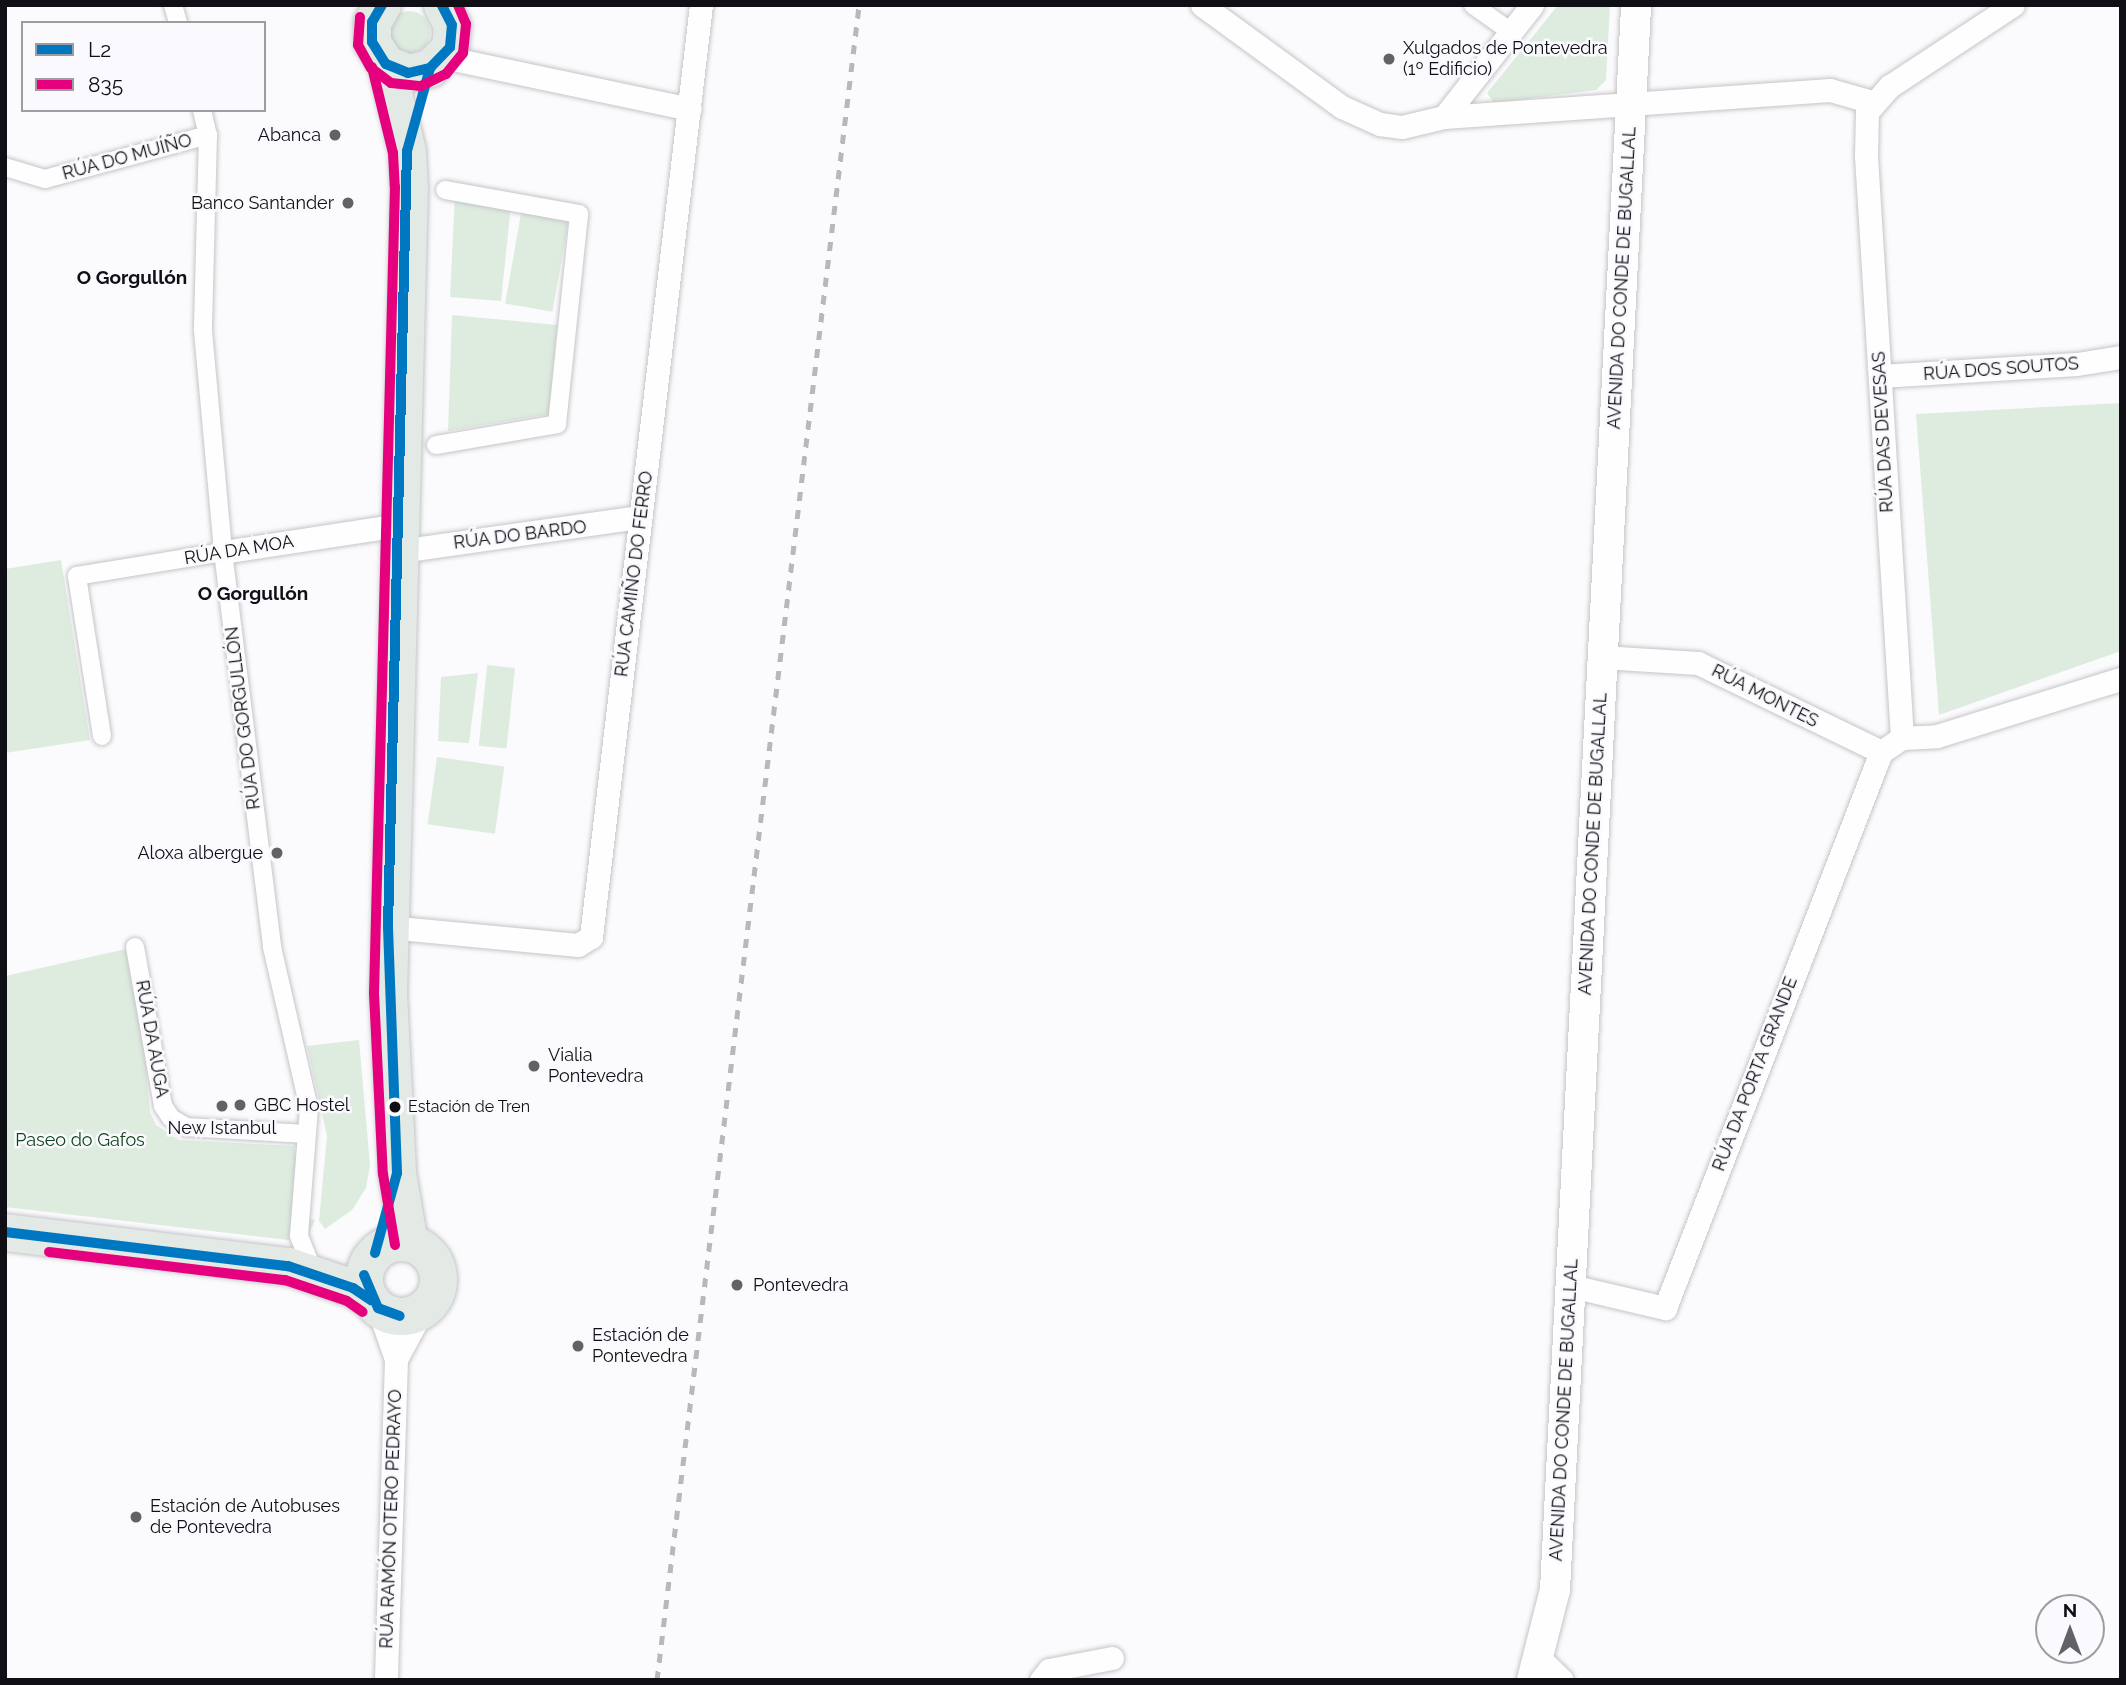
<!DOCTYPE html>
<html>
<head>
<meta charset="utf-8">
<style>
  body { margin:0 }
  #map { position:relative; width:2126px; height:1685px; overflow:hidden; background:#fbfbfd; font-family:Raleway,sans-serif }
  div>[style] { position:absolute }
  .green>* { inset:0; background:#deecdf; transform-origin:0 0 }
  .round { border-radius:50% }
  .roads { filter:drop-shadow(0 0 2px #c5c5c9) drop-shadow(0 0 2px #c5c5c9) }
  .pedestrian>* { height:18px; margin:-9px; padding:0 9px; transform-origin:9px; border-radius:9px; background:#fefeff }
  .minor>* { height:23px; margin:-11.5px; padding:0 11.5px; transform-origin:11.5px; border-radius:11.5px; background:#fefeff }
  .tertiary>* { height:30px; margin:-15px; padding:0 15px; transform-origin:15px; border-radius:15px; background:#fefeff }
  .primary>* { height:37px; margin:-18.5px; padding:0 18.5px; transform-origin:18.5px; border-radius:18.5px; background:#e3e9e4 }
  .primary>.ring { margin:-18.5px; padding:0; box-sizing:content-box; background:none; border:37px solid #e3e9e4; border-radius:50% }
  .rail>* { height:5px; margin-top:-2.5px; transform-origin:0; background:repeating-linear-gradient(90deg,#b8b8b9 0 9px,transparent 0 18px) }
  .bus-1>* { height:10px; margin:-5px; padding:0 5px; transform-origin:5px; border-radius:5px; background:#0078c1 }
  .bus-2>* { height:10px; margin:-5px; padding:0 5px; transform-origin:5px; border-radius:5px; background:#e5007d }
  .dots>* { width:19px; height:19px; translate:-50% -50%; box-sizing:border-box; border:4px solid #fafafe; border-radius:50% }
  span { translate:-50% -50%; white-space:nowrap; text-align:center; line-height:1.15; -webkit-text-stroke:5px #fafafe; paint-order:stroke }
  .bus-label { font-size:16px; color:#100f15 }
  .left { translate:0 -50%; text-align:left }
  .poi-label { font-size:18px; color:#100f15 }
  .right { translate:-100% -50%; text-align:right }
  .street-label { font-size:18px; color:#100f15 }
  .park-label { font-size:18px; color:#0e461a }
  .neighbourhood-label { font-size:19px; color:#100f15; font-weight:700 }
  .frame { position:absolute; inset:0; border:7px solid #100f15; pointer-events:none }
  .legend { position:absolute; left:21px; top:21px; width:245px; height:91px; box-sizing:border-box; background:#fafafe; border:2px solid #9c9ca1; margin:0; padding:9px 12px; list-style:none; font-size:21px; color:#100f15 }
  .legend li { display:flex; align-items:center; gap:14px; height:35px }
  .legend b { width:35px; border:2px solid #9c9ca1 }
  .north { position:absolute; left:2035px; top:1594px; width:70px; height:70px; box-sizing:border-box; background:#fafafe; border:2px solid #9c9ca1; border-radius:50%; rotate:0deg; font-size:19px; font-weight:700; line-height:28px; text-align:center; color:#100f15 }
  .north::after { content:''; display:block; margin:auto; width:24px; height:32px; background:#626266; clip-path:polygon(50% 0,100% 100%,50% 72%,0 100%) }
</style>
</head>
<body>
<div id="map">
  <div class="green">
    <i style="clip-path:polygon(1558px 5px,1610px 5px,1606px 80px,1596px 90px,1494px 103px,1487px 93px)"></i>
    <i class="round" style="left:388px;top:11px;width:42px;height:42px"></i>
    <i style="clip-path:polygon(455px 195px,511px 205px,501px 301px,450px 297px)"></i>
    <i style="left:522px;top:208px;width:48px;height:97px;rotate:10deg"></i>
    <i style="clip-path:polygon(452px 315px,557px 325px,549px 414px,448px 431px)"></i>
    <i style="clip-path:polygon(2121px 403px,2121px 651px,1939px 715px,1916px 414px)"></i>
    <i style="clip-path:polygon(61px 560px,90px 740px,5px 753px,5px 569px)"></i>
    <i style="left:515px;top:668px;width:81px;height:28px;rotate:96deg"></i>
    <i style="clip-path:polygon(478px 673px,469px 743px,438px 741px,441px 677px)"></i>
    <i style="left:437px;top:757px;width:68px;height:68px;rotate:8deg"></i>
    <i style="clip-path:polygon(135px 947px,150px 1112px,156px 1125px,179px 1140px,294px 1146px,304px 1217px,315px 1220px,307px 1238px,296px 1241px,5px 1207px,5px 976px)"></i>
    <i style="clip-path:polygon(359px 1040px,370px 1165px,366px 1188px,352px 1210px,325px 1229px,319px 1221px,327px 1136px,307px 1046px)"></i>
  </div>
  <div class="roads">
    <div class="pedestrian">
      <i style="left:173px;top:5px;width:19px;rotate:74deg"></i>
      <i style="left:1473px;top:5px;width:47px;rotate:35.4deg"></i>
      <i style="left:202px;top:110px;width:26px;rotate:77deg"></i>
      <i style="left:208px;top:135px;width:196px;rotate:91.5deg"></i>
      <i style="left:203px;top:331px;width:222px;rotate:84.8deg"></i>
      <i style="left:223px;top:552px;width:398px;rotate:82.9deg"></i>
      <i style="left:272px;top:947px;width:165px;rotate:77.1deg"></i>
      <i style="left:309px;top:1108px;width:128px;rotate:94.5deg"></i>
      <i style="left:299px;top:1236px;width:41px;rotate:68.5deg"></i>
      <i style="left:5px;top:167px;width:42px;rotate:16.7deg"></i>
      <i style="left:45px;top:179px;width:169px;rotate:-15.1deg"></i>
      <i style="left:436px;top:445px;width:123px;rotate:-9.8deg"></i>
      <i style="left:557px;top:424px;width:211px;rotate:-84deg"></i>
      <i style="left:579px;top:214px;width:136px;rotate:-169.8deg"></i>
      <i style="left:102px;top:736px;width:162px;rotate:-98.9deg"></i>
      <i style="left:77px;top:576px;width:148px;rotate:-9.3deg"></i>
      <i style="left:135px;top:947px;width:161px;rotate:80deg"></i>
      <i style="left:163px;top:1106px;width:14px;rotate:56deg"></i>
      <i style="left:171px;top:1118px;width:17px;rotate:31deg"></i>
      <i style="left:186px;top:1127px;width:120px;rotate:3.3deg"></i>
    </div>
    <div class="minor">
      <i style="left:1202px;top:5px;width:173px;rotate:36.1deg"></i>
      <i style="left:1342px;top:107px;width:42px;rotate:24.1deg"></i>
      <i style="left:1380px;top:124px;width:22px;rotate:8deg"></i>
      <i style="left:1402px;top:127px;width:43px;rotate:-13.4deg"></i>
      <i style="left:1444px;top:117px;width:142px;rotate:-51.8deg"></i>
      <i style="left:444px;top:57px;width:251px;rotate:11.9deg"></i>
      <i style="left:1444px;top:117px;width:387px;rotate:-4deg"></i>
      <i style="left:1830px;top:90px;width:44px;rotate:15.9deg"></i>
      <i style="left:1880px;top:376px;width:197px;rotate:-3.5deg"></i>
      <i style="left:2077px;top:364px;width:45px;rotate:-9deg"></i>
      <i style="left:400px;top:551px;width:242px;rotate:-8.1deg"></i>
      <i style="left:223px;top:552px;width:179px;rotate:-8.7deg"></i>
      <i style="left:1602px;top:657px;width:96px;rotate:3.6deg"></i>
      <i style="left:1698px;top:663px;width:203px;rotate:25.9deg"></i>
      <i style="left:1902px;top:738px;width:35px;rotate:-3deg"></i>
      <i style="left:1937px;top:736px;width:192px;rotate:-17.3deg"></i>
      <i style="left:1881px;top:752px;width:25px;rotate:-34deg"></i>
      <i style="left:1902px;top:738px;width:583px;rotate:-93.54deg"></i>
      <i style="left:1866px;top:156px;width:44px;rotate:-88.7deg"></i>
      <i style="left:1867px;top:112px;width:35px;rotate:-49deg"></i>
      <i style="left:1890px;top:86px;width:147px;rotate:-33.4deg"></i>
      <i style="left:388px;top:927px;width:191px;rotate:5.4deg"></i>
      <i style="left:578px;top:945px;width:15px;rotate:-32deg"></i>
      <i style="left:591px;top:937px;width:938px;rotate:-83.27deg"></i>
      <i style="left:1571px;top:1286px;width:97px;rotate:13.2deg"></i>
      <i style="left:1665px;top:1308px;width:596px;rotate:-68.77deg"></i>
      <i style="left:378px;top:1308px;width:54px;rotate:70.6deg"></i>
      <i style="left:396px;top:1359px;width:321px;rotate:91.8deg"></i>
      <i style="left:396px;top:1359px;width:57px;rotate:-61.6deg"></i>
      <i style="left:1540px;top:1659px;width:30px;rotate:44deg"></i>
      <i style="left:1041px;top:1680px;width:13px;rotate:-51deg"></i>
      <i style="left:1049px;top:1670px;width:64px;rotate:-10.8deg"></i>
    </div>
    <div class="tertiary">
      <i style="left:1532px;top:1680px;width:93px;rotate:-75.7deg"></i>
      <i style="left:1555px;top:1590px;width:1587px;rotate:-87.07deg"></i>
    </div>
    <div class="primary">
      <i style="left:382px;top:5px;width:20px;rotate:120deg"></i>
      <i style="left:372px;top:22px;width:20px;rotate:90deg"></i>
      <i style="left:372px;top:42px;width:26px;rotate:58deg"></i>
      <i style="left:386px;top:64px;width:24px;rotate:22deg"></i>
      <i style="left:408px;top:73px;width:23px;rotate:-13deg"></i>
      <i style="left:430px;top:68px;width:29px;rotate:-46deg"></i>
      <i style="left:450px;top:47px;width:22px;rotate:-85deg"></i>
      <i style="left:452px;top:25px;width:22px;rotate:-117deg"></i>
      <i style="left:386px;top:64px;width:89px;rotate:76.4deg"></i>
      <i style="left:407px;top:151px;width:36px;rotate:87deg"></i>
      <i style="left:409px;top:187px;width:806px;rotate:91.49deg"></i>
      <i style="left:388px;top:993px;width:180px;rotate:87.1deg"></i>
      <i style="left:397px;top:1173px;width:71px;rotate:80.3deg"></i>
      <i style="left:5px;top:1232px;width:285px;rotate:6.9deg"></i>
      <i style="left:288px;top:1266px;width:69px;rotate:18.7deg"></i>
      <i style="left:353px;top:1288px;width:22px;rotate:34deg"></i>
      <i class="ring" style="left:364px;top:1242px;width:37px;height:37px"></i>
    </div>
  </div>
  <div class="rail">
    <i style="left:657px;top:1680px;width:1687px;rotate:-83.12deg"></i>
  </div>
  <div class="bus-1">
    <i style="left:382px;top:5px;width:20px;rotate:120deg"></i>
    <i style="left:372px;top:22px;width:20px;rotate:90deg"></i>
    <i style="left:372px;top:42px;width:26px;rotate:58deg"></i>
    <i style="left:386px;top:64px;width:24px;rotate:22deg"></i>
    <i style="left:408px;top:73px;width:23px;rotate:-13deg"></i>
    <i style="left:430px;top:68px;width:29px;rotate:-46deg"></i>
    <i style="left:450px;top:47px;width:22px;rotate:-85deg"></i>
    <i style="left:452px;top:25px;width:22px;rotate:-117deg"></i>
    <i style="left:5px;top:1232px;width:285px;rotate:6.9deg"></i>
    <i style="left:288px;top:1266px;width:69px;rotate:18.7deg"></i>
    <i style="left:353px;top:1288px;width:22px;rotate:34deg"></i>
    <i style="left:375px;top:1253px;width:83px;rotate:-74.6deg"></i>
    <i style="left:397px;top:1173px;width:246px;rotate:-92.1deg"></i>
    <i style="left:388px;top:927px;width:776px;rotate:-88.6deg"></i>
    <i style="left:407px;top:151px;width:86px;rotate:-74.5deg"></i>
    <i style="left:364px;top:1275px;width:36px;rotate:67deg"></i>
    <i style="left:378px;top:1308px;width:23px;rotate:20deg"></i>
  </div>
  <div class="bus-2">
    <i style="left:360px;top:17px;width:28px;rotate:94deg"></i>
    <i style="left:358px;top:45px;width:26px;rotate:61deg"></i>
    <i style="left:371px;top:68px;width:25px;rotate:37deg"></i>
    <i style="left:391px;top:83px;width:30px;rotate:6deg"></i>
    <i style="left:421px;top:86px;width:28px;rotate:-26deg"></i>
    <i style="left:446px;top:74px;width:27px;rotate:-51deg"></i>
    <i style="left:463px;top:53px;width:29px;rotate:-84deg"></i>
    <i style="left:466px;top:24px;width:21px;rotate:-113deg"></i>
    <i style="left:372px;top:67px;width:89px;rotate:76.3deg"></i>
    <i style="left:393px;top:153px;width:34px;rotate:87deg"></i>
    <i style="left:395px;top:187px;width:806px;rotate:91.49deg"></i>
    <i style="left:374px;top:993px;width:181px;rotate:87.2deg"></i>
    <i style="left:383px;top:1174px;width:72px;rotate:80.4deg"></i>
    <i style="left:49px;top:1252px;width:238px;rotate:6.8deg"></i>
    <i style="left:285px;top:1280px;width:65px;rotate:18.7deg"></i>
    <i style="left:347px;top:1301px;width:19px;rotate:35deg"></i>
  </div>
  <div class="dots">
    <i style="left:1389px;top:59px;background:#626266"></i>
    <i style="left:335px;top:135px;background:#626266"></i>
    <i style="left:348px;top:203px;background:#626266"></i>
    <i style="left:277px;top:853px;background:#626266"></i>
    <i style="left:534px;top:1066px;background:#626266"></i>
    <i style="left:240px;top:1105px;background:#626266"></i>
    <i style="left:222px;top:1106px;background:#626266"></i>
    <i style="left:395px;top:1107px;background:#100f15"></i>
    <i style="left:737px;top:1285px;background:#626266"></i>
    <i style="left:578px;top:1346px;background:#626266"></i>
    <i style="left:136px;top:1517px;background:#626266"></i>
  </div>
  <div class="bus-label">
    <span class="left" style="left:408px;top:1107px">Estación de Tren</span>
  </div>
  <div class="poi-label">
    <span class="left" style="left:1403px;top:59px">Xulgados de Pontevedra<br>(1º Edificio)</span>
    <span class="right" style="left:321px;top:135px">Abanca</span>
    <span class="right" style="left:334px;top:203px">Banco Santander</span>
    <span class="right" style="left:263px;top:853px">Aloxa albergue</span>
    <span class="left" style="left:548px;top:1066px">Vialia<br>Pontevedra</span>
    <span class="left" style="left:254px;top:1105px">GBC Hostel</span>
    <span style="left:222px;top:1128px">New Istanbul</span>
    <span class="left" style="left:753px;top:1285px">Pontevedra</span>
    <span class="left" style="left:592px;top:1346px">Estación de<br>Pontevedra</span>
    <span class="left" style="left:150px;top:1517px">Estación de Autobuses<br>de Pontevedra</span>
  </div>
  <div class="street-label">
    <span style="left:127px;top:157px;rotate:-15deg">RÚA DO MUÍÑO</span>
    <span style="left:1622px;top:278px;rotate:-87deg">AVENIDA DO CONDE DE BUGALLAL</span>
    <span style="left:2001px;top:369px;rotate:-4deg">RÚA DOS SOUTOS</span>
    <span style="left:1883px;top:432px;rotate:-93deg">RÚA DAS DEVESAS</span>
    <span style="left:520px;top:535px;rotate:-7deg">RÚA DO BARDO</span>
    <span style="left:239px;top:550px;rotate:-9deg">RÚA DA MOA</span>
    <span style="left:634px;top:574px;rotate:-83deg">RÚA CAMIÑO DO FERRO</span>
    <span style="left:1765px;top:696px;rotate:27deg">RÚA MONTES</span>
    <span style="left:243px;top:718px;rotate:-97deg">RÚA DO GORGULLÓN</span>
    <span style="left:1593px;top:844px;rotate:-87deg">AVENIDA DO CONDE DE BUGALLAL</span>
    <span style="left:152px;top:1039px;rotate:80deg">RÚA DA AUGA</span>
    <span style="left:1755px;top:1074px;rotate:-69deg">RÚA DA PORTA GRANDE</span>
    <span style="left:1564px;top:1410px;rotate:-87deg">AVENIDA DO CONDE DE BUGALLAL</span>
    <span style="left:391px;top:1519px;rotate:-88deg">RÚA RAMÓN OTERO PEDRAYO</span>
  </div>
  <div class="park-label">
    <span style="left:80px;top:1140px">Paseo do Gafos</span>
  </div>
  <div class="neighbourhood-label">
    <span style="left:132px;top:278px">O Gorgullón</span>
    <span style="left:253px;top:594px">O Gorgullón</span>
  </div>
  <div class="frame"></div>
  <ul class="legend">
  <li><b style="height:9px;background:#0078c1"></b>L2</li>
  <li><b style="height:9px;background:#e5007d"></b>835</li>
  </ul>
  <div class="north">N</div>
</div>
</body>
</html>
